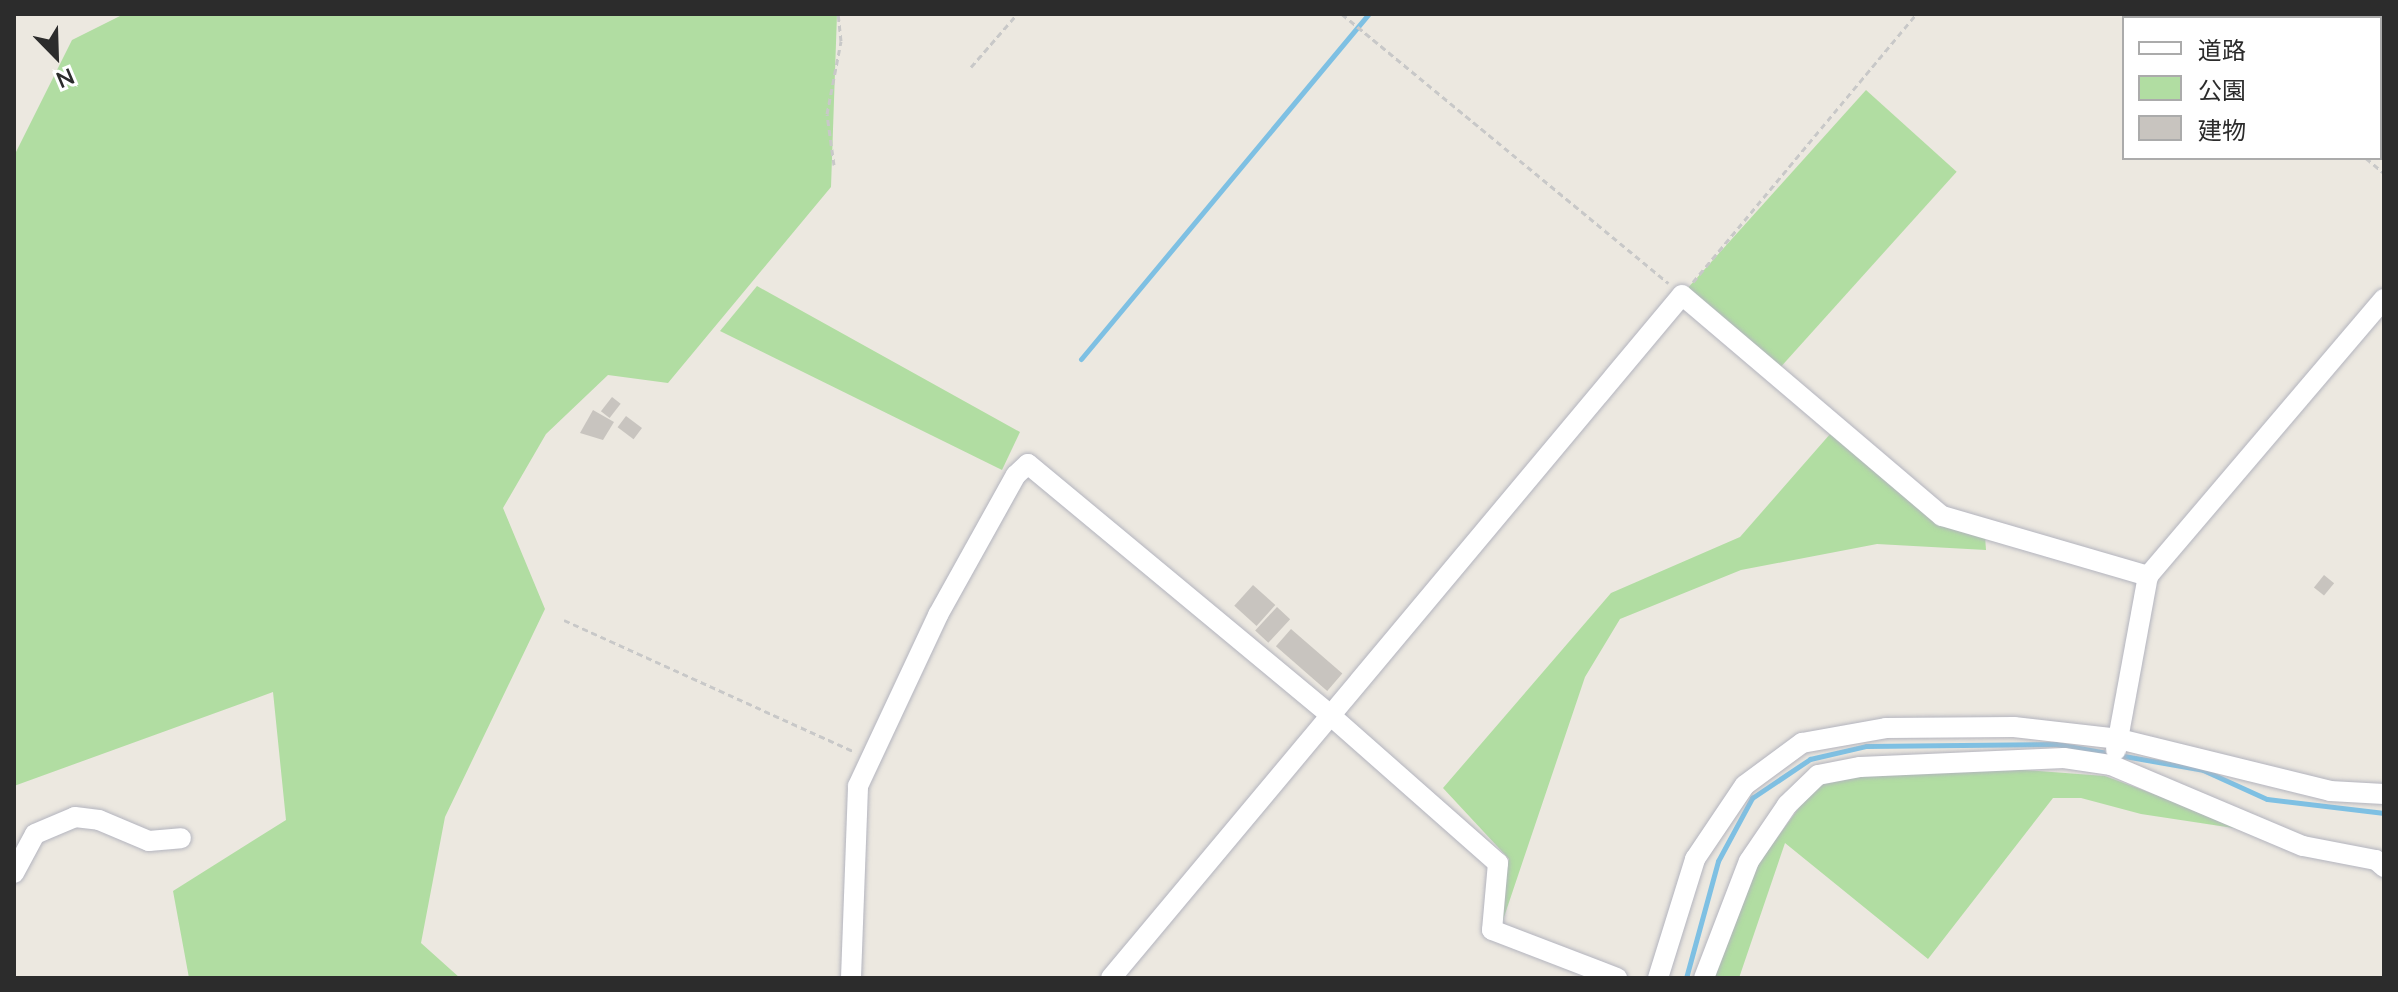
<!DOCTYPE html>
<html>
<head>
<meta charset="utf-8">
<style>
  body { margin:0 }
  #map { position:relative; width:2398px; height:992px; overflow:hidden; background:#ece8e0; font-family:Lato,"Noto Sans JP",sans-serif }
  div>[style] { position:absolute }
  .green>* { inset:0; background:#b1dda2; transform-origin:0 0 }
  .stream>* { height:5px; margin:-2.5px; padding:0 2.5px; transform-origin:2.5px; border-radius:2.5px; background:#7ec0e3 }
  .building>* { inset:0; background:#c8c4bf; transform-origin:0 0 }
  .path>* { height:3px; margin-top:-1.5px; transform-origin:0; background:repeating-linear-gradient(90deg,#c8c8c8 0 6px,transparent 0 10px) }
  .roads { filter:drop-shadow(0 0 2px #b3b4be) drop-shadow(0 0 2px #b3b4be) }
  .minor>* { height:20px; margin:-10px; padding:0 10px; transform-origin:10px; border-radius:10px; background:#fff }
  span { translate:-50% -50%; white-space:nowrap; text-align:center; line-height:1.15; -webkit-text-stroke:6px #fff; paint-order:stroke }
  .frame { position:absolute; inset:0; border:16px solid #2c2c2c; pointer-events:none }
  .legend { position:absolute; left:2122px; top:16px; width:260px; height:144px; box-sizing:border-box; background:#fff; border:2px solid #ababab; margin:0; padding:10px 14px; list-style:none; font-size:24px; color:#2c2c2c }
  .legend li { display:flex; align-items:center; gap:16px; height:40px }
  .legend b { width:40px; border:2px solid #ababab }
  .north { position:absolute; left:16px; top:16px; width:80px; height:80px; -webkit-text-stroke:6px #fff; paint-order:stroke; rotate:157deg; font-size:22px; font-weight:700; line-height:32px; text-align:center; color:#2c2c2c }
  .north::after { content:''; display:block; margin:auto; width:28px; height:36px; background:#2c2c2c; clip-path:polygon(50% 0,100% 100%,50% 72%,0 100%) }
</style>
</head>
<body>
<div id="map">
  <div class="green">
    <i style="clip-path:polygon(124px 14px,837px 14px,831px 187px,668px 383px,608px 375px,546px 434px,503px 508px,545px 609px,445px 817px,421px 943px,460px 978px,189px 978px,173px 891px,286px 820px,273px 692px,14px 786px,14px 156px,72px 40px)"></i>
    <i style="left:1866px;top:90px;width:122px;height:266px;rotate:42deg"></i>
    <i style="clip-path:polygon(757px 286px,1020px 432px,1002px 470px,720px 331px)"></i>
    <i style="clip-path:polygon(1831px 433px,1985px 536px,1986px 550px,1877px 544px,1741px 570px,1620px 619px,1585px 677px,1502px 923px,1498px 915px,1509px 859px,1443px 788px,1611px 593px,1740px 537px)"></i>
    <i style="clip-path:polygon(1985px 767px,2105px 776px,2253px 831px,2141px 814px,2081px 798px,2053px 798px,1928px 959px,1785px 843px,1739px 978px,1713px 978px,1755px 868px,1817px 783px,1856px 775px)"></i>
  </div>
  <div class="stream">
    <i style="left:1081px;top:359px;width:449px;rotate:-50.2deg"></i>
    <i style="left:1686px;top:978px;width:121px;rotate:-74.7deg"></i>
    <i style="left:1718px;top:861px;width:72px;rotate:-61.6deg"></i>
    <i style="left:1752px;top:798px;width:70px;rotate:-33.9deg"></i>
    <i style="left:1810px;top:759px;width:57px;rotate:-13.1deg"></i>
    <i style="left:1866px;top:746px;width:190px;rotate:-0.6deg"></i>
    <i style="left:2056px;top:744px;width:149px;rotate:10deg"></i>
    <i style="left:2203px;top:770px;width:70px;rotate:24.4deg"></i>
    <i style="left:2267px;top:799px;width:118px;rotate:6.8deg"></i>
  </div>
  <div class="building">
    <i style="left:612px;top:397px;width:11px;height:18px;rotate:38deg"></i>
    <i style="clip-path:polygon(593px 410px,614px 422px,603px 440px,580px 433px)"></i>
    <i style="left:626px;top:416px;width:20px;height:14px;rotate:37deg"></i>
    <i style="left:2324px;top:575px;width:13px;height:16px;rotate:39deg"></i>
    <i style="left:1253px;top:585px;width:30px;height:28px;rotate:42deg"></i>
    <i style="left:1277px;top:607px;width:18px;height:32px;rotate:43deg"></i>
    <i style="left:1291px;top:629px;width:68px;height:23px;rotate:41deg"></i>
  </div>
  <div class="path">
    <i style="left:1342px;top:14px;width:423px;rotate:39.5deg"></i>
    <i style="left:2194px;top:14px;width:6px;rotate:39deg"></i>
    <i style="left:971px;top:67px;width:70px;rotate:-49deg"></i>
    <i style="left:2366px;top:158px;width:23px;rotate:40deg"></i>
    <i style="left:834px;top:165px;width:51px;rotate:-97.8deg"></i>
    <i style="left:827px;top:114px;width:74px;rotate:-79.1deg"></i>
    <i style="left:841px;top:41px;width:27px;rotate:-96deg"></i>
    <i style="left:1693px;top:282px;width:349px;rotate:-50.2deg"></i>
    <i style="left:564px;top:620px;width:320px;rotate:24.4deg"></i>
  </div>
  <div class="roads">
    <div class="minor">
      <i style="left:2116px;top:750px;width:177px;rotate:-79.6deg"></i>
      <i style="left:2148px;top:576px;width:364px;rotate:-49.6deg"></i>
      <i style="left:14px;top:873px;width:44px;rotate:-61.7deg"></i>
      <i style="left:35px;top:834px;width:43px;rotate:-23deg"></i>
      <i style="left:75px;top:817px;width:24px;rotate:7deg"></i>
      <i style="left:99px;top:820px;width:54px;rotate:22.8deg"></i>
      <i style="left:149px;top:841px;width:32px;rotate:-5deg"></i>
      <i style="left:851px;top:978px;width:192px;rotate:-87.9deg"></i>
      <i style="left:858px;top:786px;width:189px;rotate:-64.9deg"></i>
      <i style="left:938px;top:615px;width:160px;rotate:-60.9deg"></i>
      <i style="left:1016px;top:475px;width:16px;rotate:-43deg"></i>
      <i style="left:1028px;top:464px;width:393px;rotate:39.7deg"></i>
      <i style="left:1330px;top:715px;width:224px;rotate:41.4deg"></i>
      <i style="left:1498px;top:863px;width:67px;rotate:95.1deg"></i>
      <i style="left:1492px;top:930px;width:134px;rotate:21deg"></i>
      <i style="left:1111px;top:978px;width:890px;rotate:-50.1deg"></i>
      <i style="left:1682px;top:295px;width:341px;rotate:40.4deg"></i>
      <i style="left:1942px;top:516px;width:215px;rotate:16.2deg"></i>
      <i style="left:1658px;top:978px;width:125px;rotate:-72.7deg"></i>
      <i style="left:1695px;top:859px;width:89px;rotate:-56deg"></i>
      <i style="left:1745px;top:785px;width:71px;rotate:-36.4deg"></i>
      <i style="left:1802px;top:743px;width:85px;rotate:-10.1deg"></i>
      <i style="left:1886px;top:728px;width:128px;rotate:-0.4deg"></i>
      <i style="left:2014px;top:727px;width:106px;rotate:6.5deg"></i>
      <i style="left:2119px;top:739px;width:217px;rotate:13.8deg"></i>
      <i style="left:2330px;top:791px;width:54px;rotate:3.2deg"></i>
      <i style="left:1704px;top:978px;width:125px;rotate:-69deg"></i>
      <i style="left:1749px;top:861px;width:68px;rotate:-55.8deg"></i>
      <i style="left:1787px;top:805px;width:43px;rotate:-44.1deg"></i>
      <i style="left:1818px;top:775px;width:43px;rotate:-10.8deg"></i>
      <i style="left:1860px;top:767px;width:204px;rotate:-2.5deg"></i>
      <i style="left:2064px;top:758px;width:48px;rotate:8.5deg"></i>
      <i style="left:2111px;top:765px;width:208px;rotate:22.9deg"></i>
      <i style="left:2303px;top:846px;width:74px;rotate:10.9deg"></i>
      <i style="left:2376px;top:860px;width:11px;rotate:41deg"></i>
    </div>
  </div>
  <div class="frame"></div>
  <ul class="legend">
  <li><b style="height:10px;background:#fff"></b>道路</li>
  <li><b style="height:22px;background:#b1dda2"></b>公園</li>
  <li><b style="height:22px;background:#c8c4bf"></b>建物</li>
  </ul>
  <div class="north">N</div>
</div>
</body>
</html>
